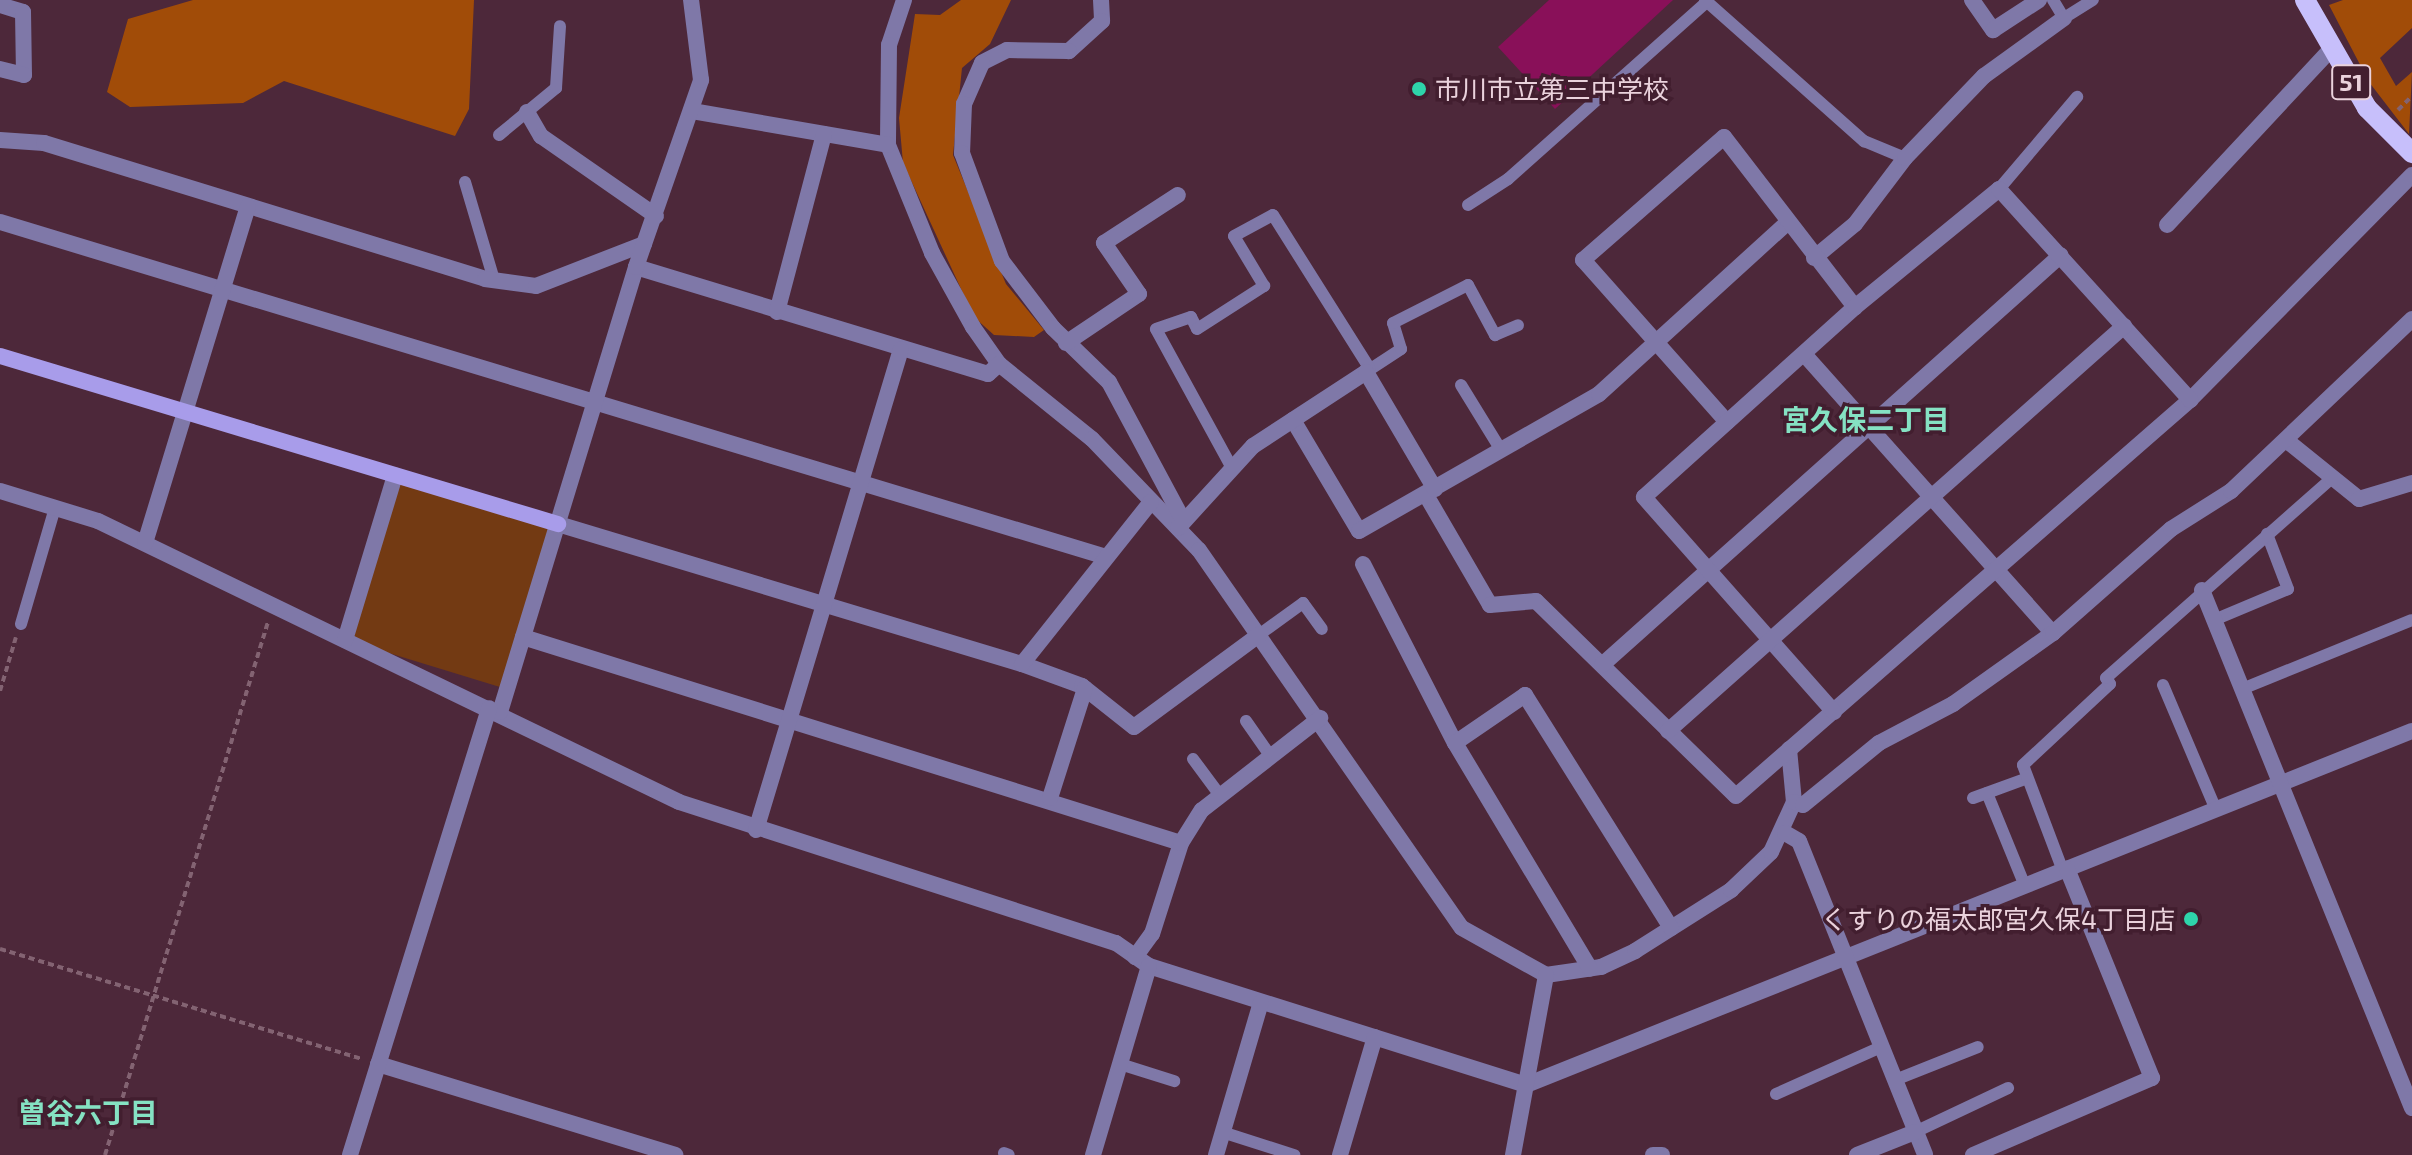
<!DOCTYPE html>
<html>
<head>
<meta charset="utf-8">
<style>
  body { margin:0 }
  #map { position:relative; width:2412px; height:1155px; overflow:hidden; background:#4d283a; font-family:"Exo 2","Noto Sans JP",sans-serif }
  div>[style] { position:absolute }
  .green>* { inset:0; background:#733a13; transform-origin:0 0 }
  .forest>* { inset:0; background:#a14c08 }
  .building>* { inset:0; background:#891059 }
  .path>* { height:4px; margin-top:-2px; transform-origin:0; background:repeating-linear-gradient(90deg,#836372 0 6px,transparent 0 10px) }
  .lane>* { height:12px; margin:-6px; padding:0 6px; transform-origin:6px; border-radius:6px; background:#7f78a8 }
  .street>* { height:16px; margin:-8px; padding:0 8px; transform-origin:8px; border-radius:8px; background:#7f78a8 }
  .secondary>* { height:16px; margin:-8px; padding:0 8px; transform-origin:8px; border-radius:8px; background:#a89cea }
  .primary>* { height:20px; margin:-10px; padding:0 10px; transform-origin:10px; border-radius:10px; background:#c7bffb }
  .dots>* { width:22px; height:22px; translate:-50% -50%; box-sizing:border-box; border:4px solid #421e2f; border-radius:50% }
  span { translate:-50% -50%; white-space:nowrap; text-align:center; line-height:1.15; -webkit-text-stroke:7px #421e2f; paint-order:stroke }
  .shield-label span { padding:2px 6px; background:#421e2f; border:2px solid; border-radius:6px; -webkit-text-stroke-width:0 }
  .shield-label { font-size:24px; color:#ead2dc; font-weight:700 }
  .poi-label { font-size:26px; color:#ead2dc }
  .left { translate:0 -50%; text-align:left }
  .right { translate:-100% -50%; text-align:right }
  .neighbourhood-label { font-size:28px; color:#85e2c3; font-weight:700 }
</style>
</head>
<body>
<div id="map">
  <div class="green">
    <i style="left:395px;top:475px;width:170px;height:172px;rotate:17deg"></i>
  </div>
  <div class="forest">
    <i style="clip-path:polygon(193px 0,474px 0,469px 109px,455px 136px,284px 81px,243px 103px,130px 107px,107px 92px,128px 19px)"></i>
    <i style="clip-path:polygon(961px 0,1011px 0,990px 44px,962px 68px,953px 155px,1006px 284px,1044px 330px,1034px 337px,994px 335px,974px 317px,903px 163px,899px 118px,915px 14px,940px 15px)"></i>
    <i style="clip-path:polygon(2343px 0,2412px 0,2412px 28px,2380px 58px,2396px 86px,2412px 72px,2409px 134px,2369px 82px,2329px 5px)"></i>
  </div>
  <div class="building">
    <i style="clip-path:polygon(1549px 0,1673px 0,1555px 109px,1498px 47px)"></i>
  </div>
  <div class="path">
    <i style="left:2398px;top:110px;width:20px;rotate:-45deg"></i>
    <i style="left:0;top:691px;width:56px;rotate:-73.5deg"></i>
    <i style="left:0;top:949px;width:377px;rotate:16.9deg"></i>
    <i style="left:105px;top:1155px;width:557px;rotate:-73deg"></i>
  </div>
  <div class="lane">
    <i style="left:1705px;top:0;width:213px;rotate:41.6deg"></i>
    <i style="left:1864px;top:141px;width:44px;rotate:22.5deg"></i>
    <i style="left:2053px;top:0;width:21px;rotate:59deg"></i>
    <i style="left:2064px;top:18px;width:34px;rotate:-32deg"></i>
    <i style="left:499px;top:135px;width:74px;rotate:-39.5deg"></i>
    <i style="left:556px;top:88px;width:62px;rotate:-86.3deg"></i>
    <i style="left:465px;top:182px;width:102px;rotate:73.5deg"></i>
    <i style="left:1999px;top:189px;width:121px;rotate:-49.7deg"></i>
    <i style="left:1468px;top:205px;width:48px;rotate:-33deg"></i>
    <i style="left:1508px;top:179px;width:266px;rotate:-41.7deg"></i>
    <i style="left:1366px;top:372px;width:42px;rotate:-33.3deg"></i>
    <i style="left:1401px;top:349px;width:27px;rotate:-107deg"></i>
    <i style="left:1393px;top:323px;width:84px;rotate:-26.9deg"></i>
    <i style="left:1468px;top:285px;width:57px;rotate:61.6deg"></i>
    <i style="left:1495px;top:335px;width:25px;rotate:-23deg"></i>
    <i style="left:1461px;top:385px;width:76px;rotate:58.4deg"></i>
    <i style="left:1232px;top:468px;width:158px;rotate:-118.7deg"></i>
    <i style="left:1156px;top:329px;width:37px;rotate:-19deg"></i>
    <i style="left:1191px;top:317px;width:13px;rotate:63deg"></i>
    <i style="left:1197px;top:329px;width:80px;rotate:-32.7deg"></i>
    <i style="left:1264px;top:286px;width:58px;rotate:-121deg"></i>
    <i style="left:1234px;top:236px;width:44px;rotate:-28.3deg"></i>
    <i style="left:1273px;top:215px;width:182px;rotate:57.8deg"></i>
    <i style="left:2214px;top:620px;width:80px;rotate:-22.7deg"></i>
    <i style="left:2288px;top:589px;width:59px;rotate:-110.9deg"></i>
    <i style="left:21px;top:624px;width:121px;rotate:-73.7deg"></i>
    <i style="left:1260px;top:634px;width:53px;rotate:-35.8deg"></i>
    <i style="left:1303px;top:603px;width:32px;rotate:54deg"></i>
    <i style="left:2163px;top:685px;width:136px;rotate:67deg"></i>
    <i style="left:2242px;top:689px;width:183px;rotate:-22.1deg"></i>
    <i style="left:1246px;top:721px;width:40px;rotate:55.1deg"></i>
    <i style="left:1193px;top:759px;width:44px;rotate:53.4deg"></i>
    <i style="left:1987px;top:793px;width:100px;rotate:67.8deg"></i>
    <i style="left:1973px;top:798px;width:55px;rotate:-20.1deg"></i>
    <i style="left:2063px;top:871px;width:113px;rotate:-110.7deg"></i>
    <i style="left:2023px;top:765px;width:119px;rotate:-43deg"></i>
    <i style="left:2110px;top:684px;width:7px;rotate:-124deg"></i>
    <i style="left:2106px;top:678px;width:299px;rotate:-41.5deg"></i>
    <i style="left:1120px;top:1064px;width:57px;rotate:17.5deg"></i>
    <i style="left:1895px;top:1080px;width:89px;rotate:-21.7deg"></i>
    <i style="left:1776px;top:1094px;width:115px;rotate:-24.1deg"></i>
    <i style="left:1222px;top:1132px;width:76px;rotate:17.7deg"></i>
    <i style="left:1915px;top:1132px;width:103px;rotate:-25.3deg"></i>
    <i style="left:1004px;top:1153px;width:5px;rotate:22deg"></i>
  </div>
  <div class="street">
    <i style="left:904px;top:0;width:47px;rotate:108.4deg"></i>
    <i style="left:889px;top:45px;width:100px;rotate:90.6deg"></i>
    <i style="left:888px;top:145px;width:117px;rotate:67.8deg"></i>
    <i style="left:932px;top:253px;width:85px;rotate:61deg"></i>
    <i style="left:973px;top:327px;width:45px;rotate:54.9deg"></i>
    <i style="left:999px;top:364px;width:119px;rotate:38.9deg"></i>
    <i style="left:1092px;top:439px;width:154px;rotate:46.1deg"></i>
    <i style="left:1199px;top:550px;width:460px;rotate:55.2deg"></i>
    <i style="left:1462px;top:928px;width:96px;rotate:29.2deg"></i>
    <i style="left:1546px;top:975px;width:56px;rotate:-8.3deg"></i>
    <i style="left:1601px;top:967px;width:38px;rotate:-25deg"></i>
    <i style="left:1635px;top:951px;width:114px;rotate:-32.4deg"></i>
    <i style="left:1731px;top:890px;width:55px;rotate:-43.5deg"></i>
    <i style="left:1771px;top:852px;width:55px;rotate:-65.3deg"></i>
    <i style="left:1794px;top:802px;width:53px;rotate:-95.4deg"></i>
    <i style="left:1101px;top:0;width:21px;rotate:87deg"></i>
    <i style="left:1102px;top:21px;width:45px;rotate:137.7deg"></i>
    <i style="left:1069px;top:51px;width:62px;rotate:-179.1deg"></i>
    <i style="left:1007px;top:50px;width:28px;rotate:153deg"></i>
    <i style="left:982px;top:63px;width:45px;rotate:113.7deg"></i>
    <i style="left:964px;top:104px;width:49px;rotate:92.3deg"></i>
    <i style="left:962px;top:153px;width:115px;rotate:69.7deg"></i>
    <i style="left:1002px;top:261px;width:84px;rotate:52.7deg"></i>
    <i style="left:1053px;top:328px;width:78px;rotate:44deg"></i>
    <i style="left:1109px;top:382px;width:157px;rotate:61.8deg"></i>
    <i style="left:1972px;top:0;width:37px;rotate:55deg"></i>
    <i style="left:1993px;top:30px;width:55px;rotate:-33.1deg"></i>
    <i style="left:0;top:5px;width:24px;rotate:17deg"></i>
    <i style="left:23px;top:12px;width:63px;rotate:89.1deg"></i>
    <i style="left:24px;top:75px;width:25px;rotate:-166deg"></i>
    <i style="left:692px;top:111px;width:199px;rotate:9.8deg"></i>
    <i style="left:527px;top:112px;width:28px;rotate:60deg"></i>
    <i style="left:541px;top:136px;width:140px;rotate:34.8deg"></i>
    <i style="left:0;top:140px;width:44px;rotate:3.9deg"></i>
    <i style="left:44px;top:143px;width:461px;rotate:17.1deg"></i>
    <i style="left:485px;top:279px;width:51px;rotate:7.8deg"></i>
    <i style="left:536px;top:286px;width:116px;rotate:-21.3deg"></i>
    <i style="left:0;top:222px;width:1152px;rotate:16.85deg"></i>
    <i style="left:2167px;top:225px;width:241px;rotate:-47deg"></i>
    <i style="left:1814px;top:258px;width:53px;rotate:-39.7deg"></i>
    <i style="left:1855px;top:224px;width:83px;rotate:-52.9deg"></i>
    <i style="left:1905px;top:158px;width:114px;rotate:-46.1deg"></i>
    <i style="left:1984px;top:76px;width:99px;rotate:-35.9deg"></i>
    <i style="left:636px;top:267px;width:368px;rotate:16.9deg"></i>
    <i style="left:988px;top:374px;width:15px;rotate:-42deg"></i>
    <i style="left:777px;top:312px;width:184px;rotate:-75.2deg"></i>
    <i style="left:1066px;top:343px;width:88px;rotate:-33.9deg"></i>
    <i style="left:1139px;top:294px;width:62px;rotate:-124.5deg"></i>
    <i style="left:1104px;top:243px;width:88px;rotate:-33deg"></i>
    <i style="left:1804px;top:354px;width:374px;rotate:48.3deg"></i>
    <i style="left:1293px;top:420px;width:129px;rotate:59.3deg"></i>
    <i style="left:1359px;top:531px;width:276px;rotate:-29.7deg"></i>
    <i style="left:1599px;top:394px;width:253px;rotate:-42.3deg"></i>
    <i style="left:1727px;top:422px;width:217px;rotate:-131.6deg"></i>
    <i style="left:1583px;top:260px;width:187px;rotate:-41.1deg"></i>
    <i style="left:1724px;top:137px;width:215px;rotate:52.4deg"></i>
    <i style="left:2286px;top:440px;width:94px;rotate:38.9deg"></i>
    <i style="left:2359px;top:499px;width:55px;rotate:-16.8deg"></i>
    <i style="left:0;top:491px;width:102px;rotate:17deg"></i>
    <i style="left:98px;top:521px;width:645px;rotate:25.81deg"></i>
    <i style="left:679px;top:802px;width:459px;rotate:17.9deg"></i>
    <i style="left:1116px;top:943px;width:40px;rotate:34.9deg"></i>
    <i style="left:1149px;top:966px;width:395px;rotate:17.5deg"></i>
    <i style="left:1526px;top:1085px;width:954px;rotate:-21.78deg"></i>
    <i style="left:1426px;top:495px;width:127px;rotate:59.8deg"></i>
    <i style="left:1490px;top:605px;width:46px;rotate:-5deg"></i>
    <i style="left:1536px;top:601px;width:279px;rotate:44.3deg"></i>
    <i style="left:1736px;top:796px;width:602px;rotate:-41.1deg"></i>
    <i style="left:2190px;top:400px;width:316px;rotate:-45.4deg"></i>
    <i style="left:558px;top:524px;width:485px;rotate:16.8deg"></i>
    <i style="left:1022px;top:664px;width:64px;rotate:20.1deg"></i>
    <i style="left:1082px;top:686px;width:66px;rotate:38.3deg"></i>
    <i style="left:1134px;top:727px;width:157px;rotate:-36.4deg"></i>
    <i style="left:1178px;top:528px;width:111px;rotate:-47.6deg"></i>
    <i style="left:1253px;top:446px;width:135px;rotate:-33.2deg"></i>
    <i style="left:1366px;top:372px;width:136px;rotate:59.5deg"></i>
    <i style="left:145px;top:543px;width:352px;rotate:-73deg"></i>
    <i style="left:1363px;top:564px;width:201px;rotate:62.8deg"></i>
    <i style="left:1455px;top:743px;width:263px;rotate:59.1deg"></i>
    <i style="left:2202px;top:590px;width:559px;rotate:67.93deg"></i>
    <i style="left:523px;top:637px;width:689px;rotate:17.38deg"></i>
    <i style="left:345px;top:640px;width:172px;rotate:-73.1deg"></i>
    <i style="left:1022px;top:664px;width:207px;rotate:-51.5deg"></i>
    <i style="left:1602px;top:665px;width:615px;rotate:-41.77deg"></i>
    <i style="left:500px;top:712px;width:465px;rotate:-73deg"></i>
    <i style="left:636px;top:267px;width:198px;rotate:-70.8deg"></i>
    <i style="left:701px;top:80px;width:81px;rotate:-97.1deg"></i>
    <i style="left:1834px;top:712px;width:287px;rotate:-131.5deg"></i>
    <i style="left:1644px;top:497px;width:284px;rotate:-42deg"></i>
    <i style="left:1855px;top:307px;width:186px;rotate:-39.3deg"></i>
    <i style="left:1999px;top:189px;width:285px;rotate:47.8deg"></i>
    <i style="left:1668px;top:731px;width:610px;rotate:-41.61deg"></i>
    <i style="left:1455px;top:743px;width:85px;rotate:-34.4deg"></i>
    <i style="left:1525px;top:695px;width:275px;rotate:57.9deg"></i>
    <i style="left:1050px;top:798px;width:115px;rotate:-72.3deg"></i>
    <i style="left:1794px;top:802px;width:9px;rotate:18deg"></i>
    <i style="left:1803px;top:805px;width:98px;rotate:-39.2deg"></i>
    <i style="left:1879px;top:743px;width:84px;rotate:-27.8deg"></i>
    <i style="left:1953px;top:704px;width:123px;rotate:-35.4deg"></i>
    <i style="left:2053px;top:633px;width:157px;rotate:-41.4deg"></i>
    <i style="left:2171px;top:529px;width:71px;rotate:-32.3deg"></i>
    <i style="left:2231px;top:491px;width:250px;rotate:-43.5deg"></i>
    <i style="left:756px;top:830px;width:502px;rotate:-73.22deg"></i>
    <i style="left:1785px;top:833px;width:16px;rotate:30deg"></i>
    <i style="left:1799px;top:841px;width:338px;rotate:68.1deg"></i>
    <i style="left:1135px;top:957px;width:29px;rotate:-54deg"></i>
    <i style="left:1152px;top:934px;width:96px;rotate:-72.3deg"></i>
    <i style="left:1181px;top:843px;width:39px;rotate:-58deg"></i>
    <i style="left:1202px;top:810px;width:150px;rotate:-37.9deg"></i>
    <i style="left:378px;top:1064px;width:311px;rotate:17deg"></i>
    <i style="left:350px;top:1155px;width:468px;rotate:-72.7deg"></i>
    <i style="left:1093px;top:1155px;width:197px;rotate:-73.5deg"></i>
    <i style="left:1216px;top:1155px;width:159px;rotate:-73.6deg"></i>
    <i style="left:1340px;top:1155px;width:123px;rotate:-73.5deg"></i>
    <i style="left:1513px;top:1155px;width:183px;rotate:-79.6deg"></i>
    <i style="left:1653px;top:1155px;width:9px"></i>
    <i style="left:1857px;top:1155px;width:62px;rotate:-21.6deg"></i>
    <i style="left:1973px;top:1155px;width:195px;rotate:-23.3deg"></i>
    <i style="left:2152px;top:1078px;width:226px;rotate:-112.1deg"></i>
  </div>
  <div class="secondary">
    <i style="left:0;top:356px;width:583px;rotate:16.76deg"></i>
  </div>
  <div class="primary">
    <i style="left:2305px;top:0;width:125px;rotate:60.1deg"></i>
    <i style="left:2367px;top:108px;width:64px;rotate:45deg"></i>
  </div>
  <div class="dots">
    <i style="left:1419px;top:89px;background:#2ed4aa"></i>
    <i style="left:2191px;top:919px;background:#2ed4aa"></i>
  </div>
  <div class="shield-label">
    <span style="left:2351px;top:82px">51</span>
  </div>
  <div class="poi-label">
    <span class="left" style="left:1435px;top:89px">市川市立第三中学校</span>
    <span class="right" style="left:2175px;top:919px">くすりの福太郎宮久保4丁目店</span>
  </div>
  <div class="neighbourhood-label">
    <span style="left:1866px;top:419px">宮久保二丁目</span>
    <span style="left:88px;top:1112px">曽谷六丁目</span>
  </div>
</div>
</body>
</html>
